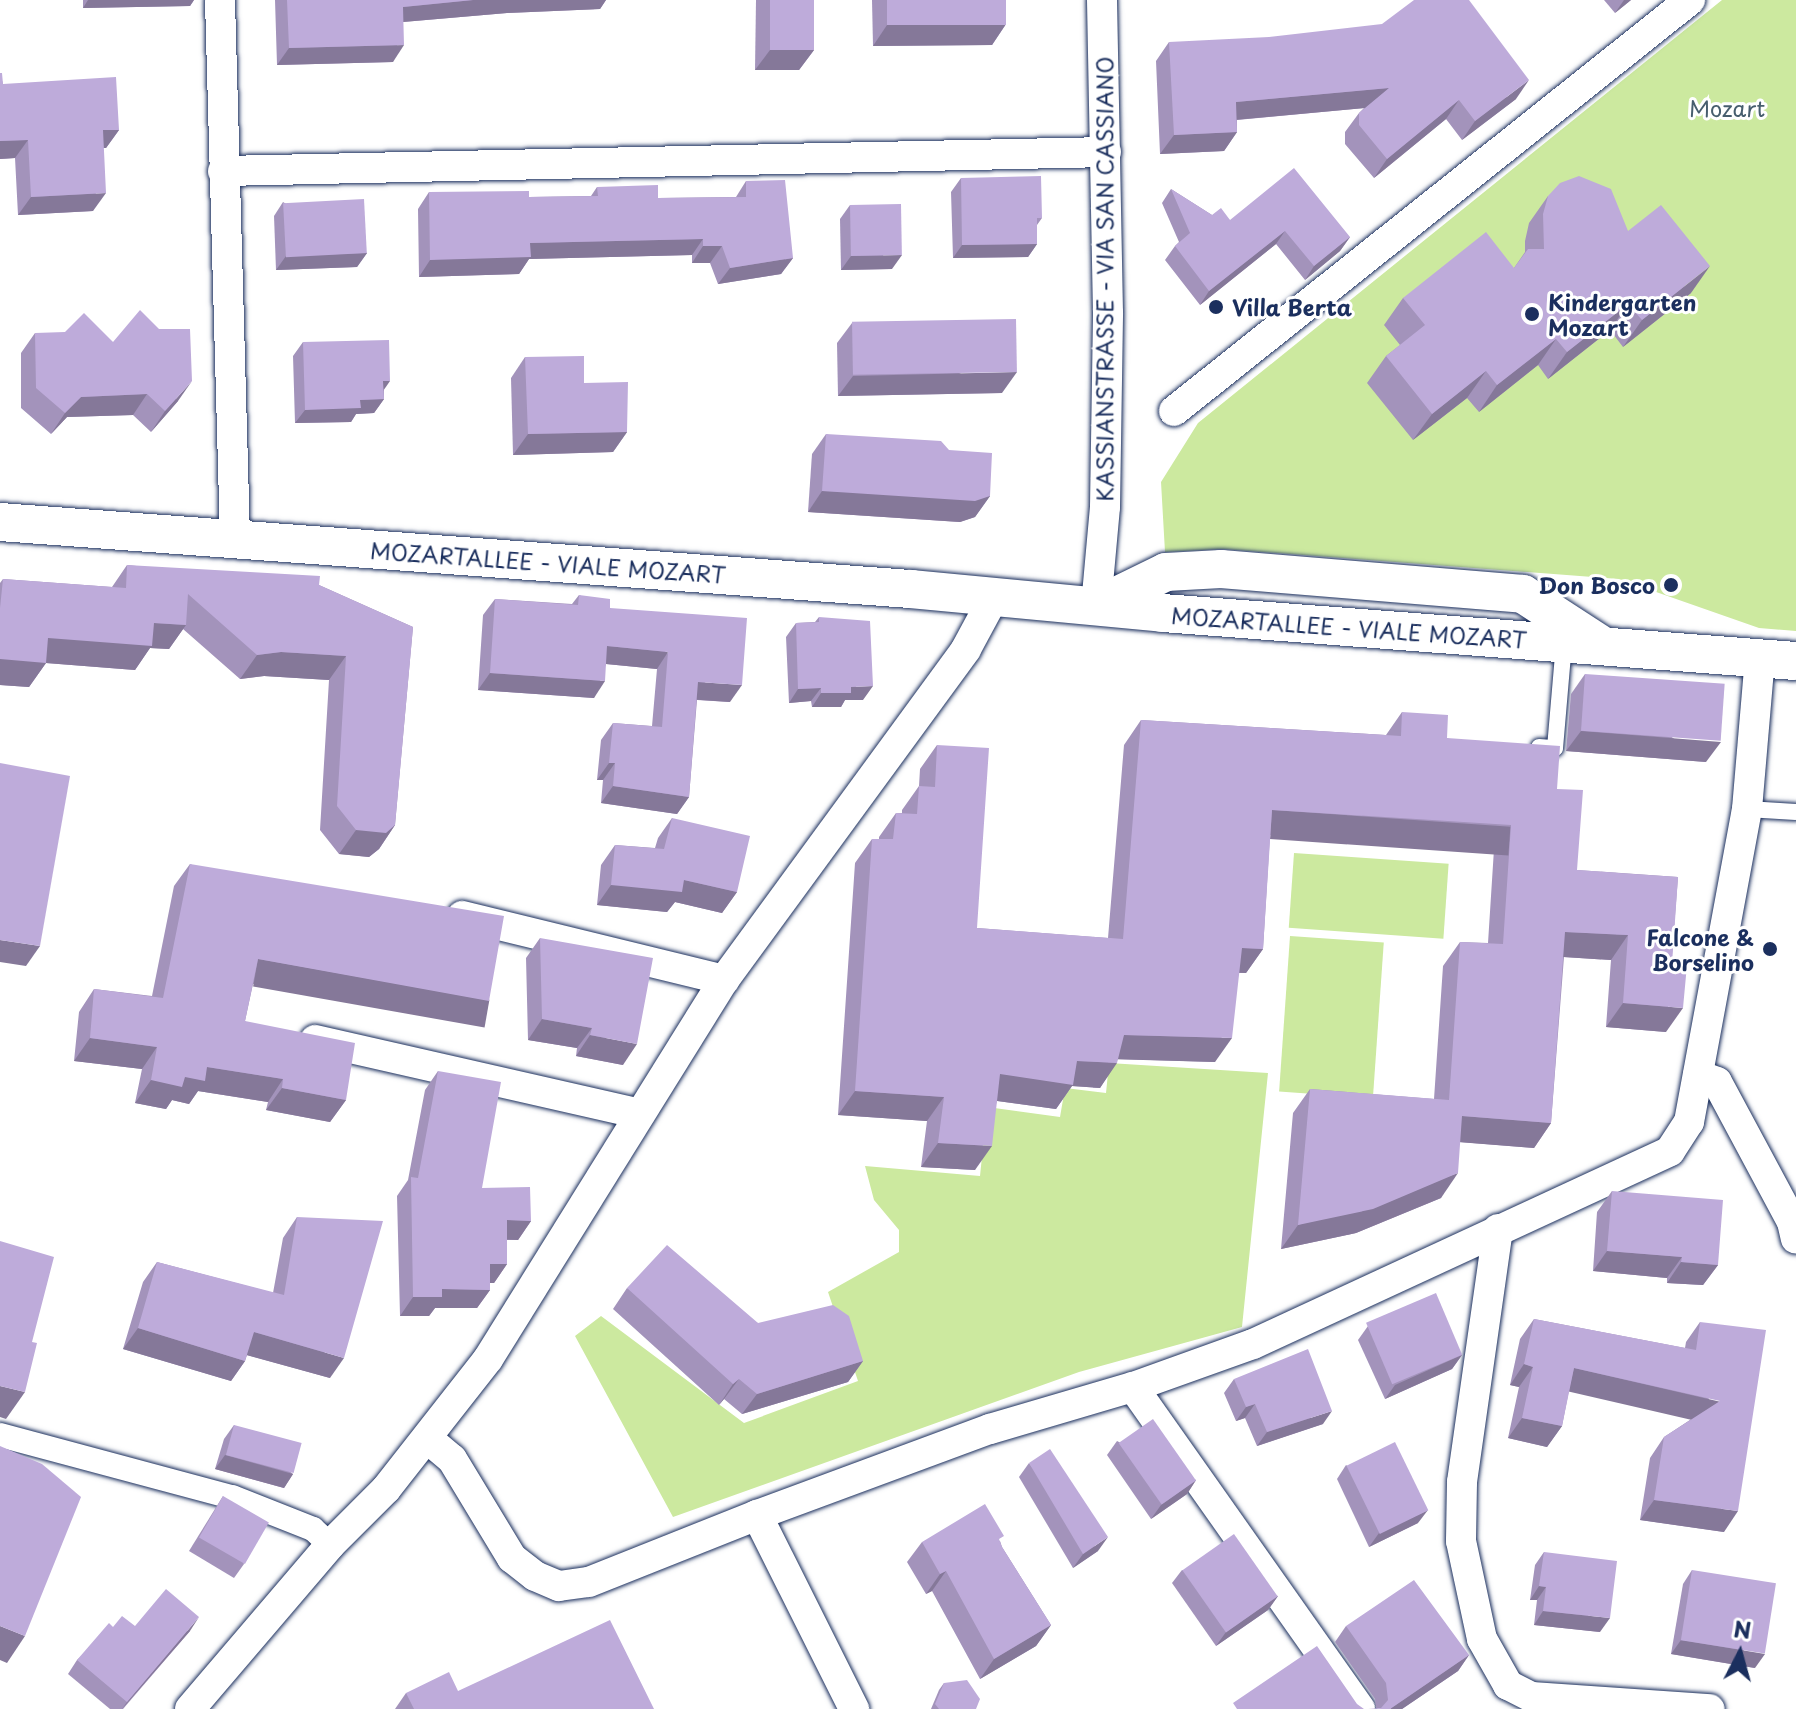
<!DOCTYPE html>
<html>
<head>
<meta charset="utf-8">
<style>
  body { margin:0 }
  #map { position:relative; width:1796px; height:1709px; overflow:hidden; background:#fff; font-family:"Playpen Sans",sans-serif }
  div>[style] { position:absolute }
  .green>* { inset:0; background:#cce99f; transform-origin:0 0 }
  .roads { filter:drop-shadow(0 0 2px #1b2f5e) drop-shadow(0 0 2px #1b2f5e) }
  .service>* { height:16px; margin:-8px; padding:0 8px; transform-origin:8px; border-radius:8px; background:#fff }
  .pedestrian>* { height:24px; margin:-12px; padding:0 12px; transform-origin:12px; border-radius:12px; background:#fff }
  .minor>* { height:30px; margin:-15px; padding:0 15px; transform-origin:15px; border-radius:15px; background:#fff }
  .tertiary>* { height:38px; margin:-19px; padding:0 19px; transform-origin:19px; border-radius:19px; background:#fff }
  .wall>* { inset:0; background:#a393bb }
  .shaded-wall>* { inset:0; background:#857899; transform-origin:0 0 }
  .building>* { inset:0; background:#beabda; transform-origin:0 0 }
  .dots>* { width:22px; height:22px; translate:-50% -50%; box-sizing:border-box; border:4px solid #fff; border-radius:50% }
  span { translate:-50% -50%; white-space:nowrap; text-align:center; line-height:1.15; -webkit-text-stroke:6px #fff; paint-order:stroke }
  .park-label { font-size:22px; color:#475e6e }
  .street-label { font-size:22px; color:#1b2f5e }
  .poi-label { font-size:22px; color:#1b2f5e; font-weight:700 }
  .left { translate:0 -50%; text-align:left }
  .right { translate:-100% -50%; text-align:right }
  .north { position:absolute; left:1700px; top:1613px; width:80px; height:80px; -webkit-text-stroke:6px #fff; paint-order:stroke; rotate:6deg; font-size:22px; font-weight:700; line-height:32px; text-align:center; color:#1b2f5e }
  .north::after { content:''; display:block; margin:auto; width:28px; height:36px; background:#1b2f5e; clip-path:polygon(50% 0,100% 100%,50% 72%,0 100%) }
</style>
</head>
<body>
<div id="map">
  <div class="green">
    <i style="clip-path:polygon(1722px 0,1796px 0,1796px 631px,1759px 628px,1619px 579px,1223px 549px,1165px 552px,1161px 482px,1198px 423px)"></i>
    <i style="left:1294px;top:853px;width:155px;height:75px;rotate:4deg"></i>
    <i style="left:1290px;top:936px;width:94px;height:156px;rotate:4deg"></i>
    <i style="clip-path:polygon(1109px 1063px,1268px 1073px,1242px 1327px,1079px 1372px,673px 1517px,575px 1336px,601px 1316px,744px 1423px,858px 1381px,828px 1292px,899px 1252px,899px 1230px,874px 1200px,865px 1166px,980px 1176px,987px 1107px,1060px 1117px,1065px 1088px,1106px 1093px)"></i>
  </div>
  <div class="roads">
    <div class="service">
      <i style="left:1539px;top:747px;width:16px;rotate:4deg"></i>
      <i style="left:1555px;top:748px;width:105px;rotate:-85.1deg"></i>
      <i style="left:1747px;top:809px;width:49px;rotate:3.5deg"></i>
    </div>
    <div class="pedestrian">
      <i style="left:0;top:1435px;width:240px;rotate:15deg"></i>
      <i style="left:232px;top:1497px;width:87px;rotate:21.6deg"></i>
      <i style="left:313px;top:1529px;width:23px;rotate:43deg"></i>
    </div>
    <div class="minor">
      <i style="left:220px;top:0;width:538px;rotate:88.4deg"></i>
      <i style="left:223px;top:171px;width:883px;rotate:-1.23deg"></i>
      <i style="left:1174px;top:411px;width:660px;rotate:-38.54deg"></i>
      <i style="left:1096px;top:606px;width:99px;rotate:-84.8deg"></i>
      <i style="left:1105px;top:507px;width:194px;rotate:-89.1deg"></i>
      <i style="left:1108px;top:313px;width:313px;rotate:-91.1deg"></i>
      <i style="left:462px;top:916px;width:270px;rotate:13.7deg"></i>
      <i style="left:315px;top:1040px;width:333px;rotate:12.8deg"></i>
      <i style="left:1698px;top:1075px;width:20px;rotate:20deg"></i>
      <i style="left:1717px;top:1082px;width:159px;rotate:61.8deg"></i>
      <i style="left:1792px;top:1222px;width:17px;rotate:77deg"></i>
      <i style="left:1498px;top:1229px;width:256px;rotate:98.1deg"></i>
      <i style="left:1462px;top:1482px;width:59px;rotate:91deg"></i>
      <i style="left:1461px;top:1541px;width:100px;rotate:77.9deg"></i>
      <i style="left:1482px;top:1639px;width:53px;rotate:60.5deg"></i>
      <i style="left:1508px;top:1685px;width:27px;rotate:27deg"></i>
      <i style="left:1532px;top:1697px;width:178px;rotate:3.9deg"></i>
      <i style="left:1133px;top:1387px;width:394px;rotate:54.8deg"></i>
      <i style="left:428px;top:1439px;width:31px;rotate:40deg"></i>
      <i style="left:452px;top:1459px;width:116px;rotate:58.8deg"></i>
      <i style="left:512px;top:1558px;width:29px;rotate:38deg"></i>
      <i style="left:535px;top:1576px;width:26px;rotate:23deg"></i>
      <i style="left:559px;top:1586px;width:30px;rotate:-8deg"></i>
      <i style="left:589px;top:1582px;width:181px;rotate:-21.7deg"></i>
      <i style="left:757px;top:1515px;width:217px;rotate:63.4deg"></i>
      <i style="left:757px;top:1515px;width:248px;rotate:-20.3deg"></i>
      <i style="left:990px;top:1429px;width:149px;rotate:-16.4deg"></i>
      <i style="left:1133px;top:1387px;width:127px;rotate:-19.7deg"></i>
      <i style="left:1253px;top:1344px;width:459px;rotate:-24.8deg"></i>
      <i style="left:1670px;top:1151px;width:35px;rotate:-57deg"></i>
      <i style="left:1689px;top:1122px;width:318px;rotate:-79.5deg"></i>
      <i style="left:1747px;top:809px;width:152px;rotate:-85.1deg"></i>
      <i style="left:190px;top:1709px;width:216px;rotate:-49.5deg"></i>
      <i style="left:330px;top:1545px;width:79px;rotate:-45deg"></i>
      <i style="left:386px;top:1489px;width:165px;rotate:-51.9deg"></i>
      <i style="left:488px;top:1359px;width:446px;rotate:-58.1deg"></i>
      <i style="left:724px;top:980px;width:410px;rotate:-53.8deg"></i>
      <i style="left:966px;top:649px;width:59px;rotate:-61.7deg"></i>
    </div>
    <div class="tertiary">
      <i style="left:0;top:522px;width:913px;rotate:4.21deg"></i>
      <i style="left:911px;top:589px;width:253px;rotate:5.4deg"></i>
      <i style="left:1163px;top:613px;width:635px;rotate:4.34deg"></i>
      <i style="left:1096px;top:606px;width:78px;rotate:-25.9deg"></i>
      <i style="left:1166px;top:572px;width:55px;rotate:-3.1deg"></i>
      <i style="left:1221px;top:569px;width:303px;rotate:4.7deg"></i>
      <i style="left:1523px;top:594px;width:92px;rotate:33deg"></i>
    </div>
  </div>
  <div class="wall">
    <i style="clip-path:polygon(83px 0,194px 0,190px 6px,83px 8px)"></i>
    <i style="clip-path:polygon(275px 0,606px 0,600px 9px,507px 13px,403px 22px,393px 62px,277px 65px)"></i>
    <i style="clip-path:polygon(756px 0,814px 0,814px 50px,799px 70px,755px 70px)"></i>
    <i style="clip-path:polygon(872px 0,1006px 0,1006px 24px,992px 45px,873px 46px)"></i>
    <i style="clip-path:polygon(1604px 0,1631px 0,1615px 13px)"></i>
    <i style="clip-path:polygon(1169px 42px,1516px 99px,1462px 140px,1446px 119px,1374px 178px,1345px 144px,1345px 132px,1359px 113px,1364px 108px,1237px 120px,1237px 132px,1224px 151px,1160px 154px,1156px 61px)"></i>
    <i style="clip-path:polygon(0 73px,3px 84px,119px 130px,106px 148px,103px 148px,93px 211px,18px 215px,15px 158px,0 159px)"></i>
    <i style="clip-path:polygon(961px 178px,1042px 218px,1037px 225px,1037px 244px,1028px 257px,953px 258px,951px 192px)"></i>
    <i style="clip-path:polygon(746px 181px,793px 258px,781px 274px,718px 284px,710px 263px,692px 263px,692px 255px,529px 259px,519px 274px,419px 277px,418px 209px,429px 192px,529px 197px,591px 196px,597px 187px,658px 198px,736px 197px)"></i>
    <i style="clip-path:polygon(1171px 189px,1212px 215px,1230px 220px,1350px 237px,1340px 251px,1305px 280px,1276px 244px,1200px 305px,1165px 260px,1175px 246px,1179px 242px,1162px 203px)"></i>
    <i style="clip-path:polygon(1548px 196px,1628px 231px,1691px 293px,1623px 347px,1610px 330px,1548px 379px,1538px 365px,1479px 412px,1467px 398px,1413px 440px,1367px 383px,1386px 356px,1400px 345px,1384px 325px,1403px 298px,1514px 268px,1525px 252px,1525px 241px,1529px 223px)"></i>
    <i style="clip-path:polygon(283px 202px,367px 253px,357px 267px,276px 270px,274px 216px)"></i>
    <i style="clip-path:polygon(850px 205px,892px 269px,841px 270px,840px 219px)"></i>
    <i style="clip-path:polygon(852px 323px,1002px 393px,838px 396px,837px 343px)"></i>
    <i style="clip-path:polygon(35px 333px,113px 342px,178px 401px,151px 432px,133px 415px,67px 417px,51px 434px,21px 408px,21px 353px)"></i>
    <i style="clip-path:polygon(303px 342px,384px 390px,384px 399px,374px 413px,356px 414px,351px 422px,295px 423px,293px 356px)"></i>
    <i style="clip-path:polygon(525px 357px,584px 383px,627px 432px,613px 452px,513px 455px,511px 378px)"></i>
    <i style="clip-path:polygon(826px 434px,990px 496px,975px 517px,960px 522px,808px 512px,812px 454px)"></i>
    <i style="clip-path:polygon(127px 565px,319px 585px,413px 627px,395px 825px,379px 849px,369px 857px,339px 854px,320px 830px,329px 680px,264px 676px,240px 679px,183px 629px,169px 649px,150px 648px,135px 670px,46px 663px,29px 687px,0 685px,0 583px,3px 579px,112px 587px)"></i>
    <i style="clip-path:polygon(579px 595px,610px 608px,730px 702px,697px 700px,689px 797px,677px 814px,601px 803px,603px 780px,597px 780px,601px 740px,613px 723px,652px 726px,657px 669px,606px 664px,594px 698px,478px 690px,483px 615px,495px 599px,572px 604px)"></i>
    <i style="clip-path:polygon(819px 617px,863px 700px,845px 700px,841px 707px,812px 707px,811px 701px,789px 703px,786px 637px,796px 623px,815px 622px)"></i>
    <i style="clip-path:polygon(1585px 674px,1706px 762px,1566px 751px,1571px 694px)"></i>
    <i style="clip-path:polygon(1402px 712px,1447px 738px,1557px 789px,1577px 870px,1678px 877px,1666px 1032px,1606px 1027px,1611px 960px,1564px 957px,1551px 1123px,1534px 1148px,1460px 1142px,1441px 1198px,1356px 1233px,1281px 1249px,1293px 1113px,1310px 1089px,1434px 1099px,1443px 966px,1460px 942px,1488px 943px,1494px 849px,1270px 835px,1263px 949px,1246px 973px,1239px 973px,1215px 1062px,1118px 1059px,1100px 1088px,1072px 1086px,1056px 1109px,997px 1101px,975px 1170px,921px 1167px,927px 1121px,838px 1115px,855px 863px,872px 839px,879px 839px,879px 837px,896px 813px,902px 813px,902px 810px,919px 786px,920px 769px,937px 745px,977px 928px,1108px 938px,1124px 745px,1141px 720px,1386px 735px)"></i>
    <i style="clip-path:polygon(672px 818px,737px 892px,722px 913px,675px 902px,667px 912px,597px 905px,601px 865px,615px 845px,655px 848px,658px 838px)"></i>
    <i style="clip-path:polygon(190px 864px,489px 1001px,473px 1024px,253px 984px,245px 1021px,346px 1100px,330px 1122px,266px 1110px,268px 1102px,198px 1091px,189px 1104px,172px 1100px,166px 1109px,135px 1103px,142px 1069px,74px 1061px,79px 1012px,94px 989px,152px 996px,174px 886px)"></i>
    <i style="clip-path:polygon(540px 938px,623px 1065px,576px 1056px,577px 1048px,528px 1040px,526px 958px)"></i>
    <i style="clip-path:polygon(438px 1071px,482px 1188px,531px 1221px,518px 1240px,507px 1240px,507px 1264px,494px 1283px,490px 1283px,490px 1290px,477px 1308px,435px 1308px,429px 1316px,400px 1316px,397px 1196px,408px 1180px,425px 1090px)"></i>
    <i style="clip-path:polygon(1612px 1191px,1718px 1265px,1703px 1285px,1667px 1283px,1667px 1278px,1593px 1271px,1597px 1212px)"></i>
    <i style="clip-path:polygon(297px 1217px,330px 1378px,247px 1355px,245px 1361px,231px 1381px,123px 1349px,143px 1282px,157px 1262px,273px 1293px,283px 1238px)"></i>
    <i style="clip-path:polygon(627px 1288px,758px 1323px,863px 1361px,848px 1382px,742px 1414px,724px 1399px,719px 1405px,613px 1309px)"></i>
    <i style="clip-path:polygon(1534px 1319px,1685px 1348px,1686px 1342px,1700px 1322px,1724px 1532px,1640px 1520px,1650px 1458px,1664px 1437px,1693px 1418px,1569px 1390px,1562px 1426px,1547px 1447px,1508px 1438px,1519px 1387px,1510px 1385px,1520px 1339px)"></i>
    <i style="clip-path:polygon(1368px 1326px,1462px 1355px,1452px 1369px,1385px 1399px,1358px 1340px)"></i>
    <i style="clip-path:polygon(1234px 1379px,1323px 1424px,1257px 1446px,1245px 1418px,1236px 1421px,1224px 1393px)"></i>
    <i style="clip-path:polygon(234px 1425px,293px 1474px,284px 1488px,215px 1469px,224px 1439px)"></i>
    <i style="clip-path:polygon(1117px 1441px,1196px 1480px,1187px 1494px,1151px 1519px,1107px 1455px)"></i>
    <i style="clip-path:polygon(1029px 1463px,1098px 1551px,1073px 1568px,1019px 1477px)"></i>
    <i style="clip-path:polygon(1346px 1465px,1418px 1523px,1369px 1547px,1337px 1479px)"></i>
    <i style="clip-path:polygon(223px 1496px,244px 1564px,234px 1578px,189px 1551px)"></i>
    <i style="clip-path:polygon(1000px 1541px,1002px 1547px,1051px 1625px,1036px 1646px,980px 1679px,932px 1591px,926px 1594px,907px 1562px,922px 1542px)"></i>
    <i style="clip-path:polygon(1544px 1552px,1600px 1632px,1534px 1625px,1537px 1600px,1530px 1600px,1535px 1565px)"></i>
    <i style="clip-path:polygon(1182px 1570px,1278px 1596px,1268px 1610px,1216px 1646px,1172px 1583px)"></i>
    <i style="clip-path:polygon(1692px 1570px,1755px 1668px,1671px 1654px,1683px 1584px)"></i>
    <i style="clip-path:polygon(135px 1626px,190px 1631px,123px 1709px,110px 1709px,68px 1674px,77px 1660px,113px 1627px)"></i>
    <i style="clip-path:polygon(1346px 1626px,1469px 1655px,1458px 1671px,1402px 1709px,1376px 1708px,1375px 1699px,1335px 1642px)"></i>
    <i style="clip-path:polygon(944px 1683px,976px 1709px,931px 1709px,939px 1690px)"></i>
    <i style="clip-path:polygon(458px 1691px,654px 1709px,395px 1709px,406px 1693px)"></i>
  </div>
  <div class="shaded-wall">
    <i style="clip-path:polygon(88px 0,194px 0,190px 6px,83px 8px)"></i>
    <i style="clip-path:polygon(473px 0,606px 0,600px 9px,507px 13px,391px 23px,403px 7px)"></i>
    <i style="clip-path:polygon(1624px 0,1631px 0,1615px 13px)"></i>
    <i style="clip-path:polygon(1006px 24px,992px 45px,873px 46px,887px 25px)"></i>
    <i style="clip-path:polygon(404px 45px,393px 62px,277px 65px,289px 48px)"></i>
    <i style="clip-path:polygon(770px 50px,814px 50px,799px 70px,755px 70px)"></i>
    <i style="clip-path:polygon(1529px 80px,1516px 99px,1462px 140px,1475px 121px)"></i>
    <i style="clip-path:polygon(1389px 88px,1376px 107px,1223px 121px,1236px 102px)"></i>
    <i style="clip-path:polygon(1459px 100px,1446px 119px,1374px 178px,1387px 159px)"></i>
    <i style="clip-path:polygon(103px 130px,119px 130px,106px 148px,90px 148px)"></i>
    <i style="clip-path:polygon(1237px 132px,1224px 151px,1160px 154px,1174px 135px)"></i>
    <i style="clip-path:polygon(28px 140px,15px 158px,0 159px,0 141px)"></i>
    <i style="clip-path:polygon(106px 193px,93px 211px,18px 215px,31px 197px)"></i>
    <i style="clip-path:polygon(1285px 231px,1276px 244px,1200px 305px,1209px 291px)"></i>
    <i style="clip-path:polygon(1350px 237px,1340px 251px,1305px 280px,1314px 266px)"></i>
    <i style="clip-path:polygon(703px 239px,692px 255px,529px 259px,519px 274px,419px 277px,430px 260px,530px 243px)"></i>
    <i style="clip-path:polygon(1037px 244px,1028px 257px,953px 258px,962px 245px)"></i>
    <i style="clip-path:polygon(703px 246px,722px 246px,710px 263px,692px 263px)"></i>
    <i style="clip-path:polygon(367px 253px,357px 267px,276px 270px,286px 256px)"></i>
    <i style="clip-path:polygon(902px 255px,892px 269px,841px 270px,851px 256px)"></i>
    <i style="clip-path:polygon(793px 258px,781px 274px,718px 284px,730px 268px)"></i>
    <i style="clip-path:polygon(1710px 266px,1691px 293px,1623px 347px,1642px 320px)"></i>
    <i style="clip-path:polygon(1628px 304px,1610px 330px,1548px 379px,1567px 352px)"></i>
    <i style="clip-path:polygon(1556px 339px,1538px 365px,1479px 412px,1497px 385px)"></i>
    <i style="clip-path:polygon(1486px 371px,1467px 398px,1413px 440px,1432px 414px)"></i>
    <i style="clip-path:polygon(1017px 372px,1002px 393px,838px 396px,853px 376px)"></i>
    <i style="clip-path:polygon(192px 381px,178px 401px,151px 432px,165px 411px)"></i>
    <i style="clip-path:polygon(383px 381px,390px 381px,381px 394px)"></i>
    <i style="clip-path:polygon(147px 394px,133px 415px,67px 417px,51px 434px,65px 413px,81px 397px)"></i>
    <i style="clip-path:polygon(384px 399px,374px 413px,356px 414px,351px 422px,295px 423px,305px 410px,360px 400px)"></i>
    <i style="clip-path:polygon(627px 432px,613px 452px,513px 455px,528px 434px)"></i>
    <i style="clip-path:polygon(822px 491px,990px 496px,975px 517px,960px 522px,808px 512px)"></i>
    <i style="clip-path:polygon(154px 623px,186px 625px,169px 649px,150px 648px,135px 670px,46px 663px,29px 687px,0 685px,0 659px,48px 638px)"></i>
    <i style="clip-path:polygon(607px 646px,668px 652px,657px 669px,596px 663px)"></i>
    <i style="clip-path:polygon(281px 652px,346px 656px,329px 680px,264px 676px,240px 679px,257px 655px)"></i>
    <i style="clip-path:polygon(490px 673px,605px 681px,594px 698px,478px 690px)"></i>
    <i style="clip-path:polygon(698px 682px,742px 685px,730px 702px,686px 699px)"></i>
    <i style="clip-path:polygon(873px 686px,863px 700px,845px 700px,841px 707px,812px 707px,821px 693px,851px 687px)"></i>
    <i style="clip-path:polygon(821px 688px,811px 701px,789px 703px,798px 689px)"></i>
    <i style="clip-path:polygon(1581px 731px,1721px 742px,1706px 762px,1566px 751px)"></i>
    <i style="clip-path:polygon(609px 763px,615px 763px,603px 780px,597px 780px)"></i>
    <i style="clip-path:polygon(613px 786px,689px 797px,677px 814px,601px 803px)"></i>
    <i style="left:1272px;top:810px;width:239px;height:29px;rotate:4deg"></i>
    <i style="clip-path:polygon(395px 825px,379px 849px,369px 857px,339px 854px,356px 830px)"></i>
    <i style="clip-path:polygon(684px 880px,737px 892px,722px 913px,675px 902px,667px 912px,597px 905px,611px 885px)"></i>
    <i style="clip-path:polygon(1565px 932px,1628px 935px,1611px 960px,1548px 956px)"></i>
    <i style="clip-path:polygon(0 940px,40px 946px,26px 966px,0 962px)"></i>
    <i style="clip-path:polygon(1242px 948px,1263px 949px,1246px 973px,1225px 972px)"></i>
    <i style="left:258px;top:959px;width:235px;height:28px;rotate:10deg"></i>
    <i style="clip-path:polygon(1623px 1003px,1683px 1008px,1666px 1032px,1606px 1027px)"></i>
    <i style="clip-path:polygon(542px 1019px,592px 1028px,577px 1048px,528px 1040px)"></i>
    <i style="clip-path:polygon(590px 1035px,637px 1044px,623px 1065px,576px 1056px)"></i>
    <i style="clip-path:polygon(1124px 1035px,1232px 1038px,1215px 1062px,1107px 1059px)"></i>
    <i style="clip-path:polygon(90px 1038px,157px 1047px,142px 1069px,74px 1061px)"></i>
    <i style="clip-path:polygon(1077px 1061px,1117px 1063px,1100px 1088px,1072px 1086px,1056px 1109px,983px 1099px,1000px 1074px)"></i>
    <i style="clip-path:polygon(207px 1067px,283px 1079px,268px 1102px,198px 1091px,189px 1104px,172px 1100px,166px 1109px,135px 1103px,151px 1080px,185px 1077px)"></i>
    <i style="clip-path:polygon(282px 1088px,346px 1100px,330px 1122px,266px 1110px)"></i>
    <i style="clip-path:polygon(855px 1091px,944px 1097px,927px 1121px,838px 1115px)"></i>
    <i style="clip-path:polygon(1462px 1116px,1551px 1123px,1534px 1148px,1445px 1141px)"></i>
    <i style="clip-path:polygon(938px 1143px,992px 1146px,975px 1170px,921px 1167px)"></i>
    <i style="clip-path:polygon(1458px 1173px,1441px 1198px,1356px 1233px,1281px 1249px,1298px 1225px)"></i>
    <i style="clip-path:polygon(507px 1220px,531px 1221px,518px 1240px,494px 1239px)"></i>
    <i style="clip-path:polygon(1607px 1251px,1682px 1257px,1667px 1278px,1593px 1271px)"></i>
    <i style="clip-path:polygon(1681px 1262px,1718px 1265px,1703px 1285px,1667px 1283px)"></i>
    <i style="clip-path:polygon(490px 1264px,507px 1264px,494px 1283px,477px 1283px)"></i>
    <i style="clip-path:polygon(442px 1289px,490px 1290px,477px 1308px,435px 1308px,429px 1316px,400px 1316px,413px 1297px)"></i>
    <i style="clip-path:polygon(138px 1328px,245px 1361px,231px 1381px,123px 1349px)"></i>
    <i style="clip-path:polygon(254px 1332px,344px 1358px,330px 1378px,239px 1353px)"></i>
    <i style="clip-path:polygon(1462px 1355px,1452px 1369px,1385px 1399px,1395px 1385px)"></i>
    <i style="clip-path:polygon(863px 1361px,848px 1382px,742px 1414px,757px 1394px)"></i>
    <i style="clip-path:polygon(1524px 1364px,1533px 1367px,1519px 1387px,1510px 1385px)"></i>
    <i style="left:1574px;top:1368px;width:150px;height:24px;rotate:13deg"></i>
    <i style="clip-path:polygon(739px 1379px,724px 1399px,719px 1405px,733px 1384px)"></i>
    <i style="clip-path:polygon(0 1386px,25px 1392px,6px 1419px,0 1417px)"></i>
    <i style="clip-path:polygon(1255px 1404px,1245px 1418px,1236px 1421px,1246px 1407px)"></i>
    <i style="clip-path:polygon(1332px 1411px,1323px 1424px,1257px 1446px,1267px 1432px)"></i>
    <i style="clip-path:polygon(1522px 1418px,1562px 1426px,1547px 1447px,1508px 1438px)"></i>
    <i style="clip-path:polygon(225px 1455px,293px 1474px,284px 1488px,215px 1469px)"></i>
    <i style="clip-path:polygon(1196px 1480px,1187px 1494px,1151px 1519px,1161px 1505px)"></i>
    <i style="clip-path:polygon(1654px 1500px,1738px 1511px,1724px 1532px,1640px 1520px)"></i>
    <i style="clip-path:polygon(1428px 1510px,1418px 1523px,1369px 1547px,1379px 1533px)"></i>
    <i style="clip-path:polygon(1108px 1537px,1098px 1551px,1073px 1568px,1083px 1554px)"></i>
    <i style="clip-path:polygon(946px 1571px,932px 1591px,926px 1594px,940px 1574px)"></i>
    <i style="clip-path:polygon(1539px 1586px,1546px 1587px,1537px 1600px,1530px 1600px)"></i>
    <i style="clip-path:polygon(1278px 1596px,1268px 1610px,1216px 1646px,1226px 1632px)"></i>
    <i style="clip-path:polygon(1543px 1611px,1610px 1618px,1600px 1632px,1534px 1625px)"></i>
    <i style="clip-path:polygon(199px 1617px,190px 1631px,122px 1709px,127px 1702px)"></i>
    <i style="clip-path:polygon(1051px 1625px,1036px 1646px,980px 1679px,994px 1659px)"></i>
    <i style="clip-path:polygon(0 1626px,25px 1636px,7px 1663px,0 1660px)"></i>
    <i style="clip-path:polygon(1681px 1640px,1765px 1654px,1755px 1668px,1671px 1654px)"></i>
    <i style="clip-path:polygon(1469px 1655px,1458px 1671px,1402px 1709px,1390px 1709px)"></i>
  </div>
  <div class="building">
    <i style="clip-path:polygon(287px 0,473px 0,403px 7px,404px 45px,289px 48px)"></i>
    <i style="left:770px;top:0;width:44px;height:50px"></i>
    <i style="left:887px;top:0;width:119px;height:25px"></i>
    <i style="clip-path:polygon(1414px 0,1469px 0,1529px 80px,1475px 121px,1459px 100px,1387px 159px,1359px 125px,1359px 113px,1389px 88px,1236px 102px,1237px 132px,1174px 135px,1169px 42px,1269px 37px,1382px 24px)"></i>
    <i style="clip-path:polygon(0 73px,2px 73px,3px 84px,116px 77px,119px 130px,103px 130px,106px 193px,31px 197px,28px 140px,0 141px)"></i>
    <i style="clip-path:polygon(1294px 168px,1350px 237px,1314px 266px,1285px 231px,1209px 291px,1175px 246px,1190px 233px,1171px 189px,1212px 215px,1221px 208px,1230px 220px)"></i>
    <i style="clip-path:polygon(1041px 176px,1042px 218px,1037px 218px,1037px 244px,962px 245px,961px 178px)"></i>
    <i style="clip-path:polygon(1579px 176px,1611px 189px,1628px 231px,1661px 205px,1710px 266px,1642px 320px,1628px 304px,1567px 352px,1556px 339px,1497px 385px,1486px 371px,1432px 414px,1386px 356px,1425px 325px,1403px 298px,1486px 232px,1514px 268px,1528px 249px,1544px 249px,1543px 214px,1548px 196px,1560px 183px)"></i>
    <i style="clip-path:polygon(785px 180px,793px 258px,730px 268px,722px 246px,703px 246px,703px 239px,530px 243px,531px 257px,430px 260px,429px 192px,529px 191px,529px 197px,598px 196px,597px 187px,658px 185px,658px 198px,746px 197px,746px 181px)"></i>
    <i style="left:364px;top:199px;width:54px;height:81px;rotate:87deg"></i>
    <i style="left:901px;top:204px;width:51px;height:51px;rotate:89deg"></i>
    <i style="clip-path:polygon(140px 310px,159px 329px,190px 329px,192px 381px,165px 411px,147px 394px,81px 397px,65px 413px,36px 388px,35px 333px,65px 332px,84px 313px,113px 342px)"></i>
    <i style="left:1016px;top:319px;width:53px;height:164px;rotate:89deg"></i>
    <i style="clip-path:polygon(389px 340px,390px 381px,383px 381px,384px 399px,360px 400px,361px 408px,305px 410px,303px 342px)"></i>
    <i style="clip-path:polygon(584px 356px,584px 383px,628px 382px,627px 432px,528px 434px,525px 357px)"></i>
    <i style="clip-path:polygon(826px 434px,941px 441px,949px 450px,992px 453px,990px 496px,975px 501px,822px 491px)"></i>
    <i style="clip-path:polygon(127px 565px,320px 576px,319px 585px,413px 627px,395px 825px,386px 833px,356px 830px,337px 806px,346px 656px,281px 652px,257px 655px,188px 594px,186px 625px,154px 623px,152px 646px,48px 638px,46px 663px,0 659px,0 608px,3px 579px,126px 588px)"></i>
    <i style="clip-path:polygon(579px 595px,610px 599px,610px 608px,747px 618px,742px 685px,698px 682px,689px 797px,613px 786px,615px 763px,609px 763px,613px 723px,662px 727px,668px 652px,607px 646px,605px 681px,490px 673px,495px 599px,578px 605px)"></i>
    <i style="clip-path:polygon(819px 617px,870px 621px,873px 686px,851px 687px,851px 693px,821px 693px,821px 688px,798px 689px,796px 623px,819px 622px)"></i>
    <i style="left:1585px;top:674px;width:140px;height:57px;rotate:4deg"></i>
    <i style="clip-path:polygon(1402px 712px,1448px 715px,1447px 738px,1560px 746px,1557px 789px,1583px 790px,1577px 870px,1678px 877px,1672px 964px,1687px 965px,1683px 1008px,1623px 1003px,1628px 935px,1565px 932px,1551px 1123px,1462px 1116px,1458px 1173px,1373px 1209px,1298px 1225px,1310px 1089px,1449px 1100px,1460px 942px,1503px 944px,1511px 825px,1272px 810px,1263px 949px,1242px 948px,1232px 1038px,1124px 1035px,1117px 1063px,1077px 1061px,1073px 1085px,1000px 1074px,992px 1146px,938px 1143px,944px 1097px,855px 1091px,872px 839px,893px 839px,896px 813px,917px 814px,919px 786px,935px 787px,937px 745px,989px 748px,977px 928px,1123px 939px,1141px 720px,1401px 736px)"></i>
    <i style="clip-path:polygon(0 763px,70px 776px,40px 946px,0 940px)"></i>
    <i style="clip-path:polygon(672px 818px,750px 836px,737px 892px,684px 880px,682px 892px,611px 885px,615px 845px,664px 849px)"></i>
    <i style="clip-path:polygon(190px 864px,504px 916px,489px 1001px,258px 959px,245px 1021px,355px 1043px,346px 1100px,282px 1088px,283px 1079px,207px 1067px,205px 1081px,185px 1077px,182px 1087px,151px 1080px,157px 1047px,90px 1038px,94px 989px,163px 998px)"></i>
    <i style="clip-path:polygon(540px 938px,653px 958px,637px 1044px,590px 1035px,592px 1028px,542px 1019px)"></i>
    <i style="clip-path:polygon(438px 1071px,501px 1082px,482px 1188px,530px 1187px,531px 1221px,507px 1220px,507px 1264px,490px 1264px,490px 1290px,442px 1289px,442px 1297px,413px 1297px,411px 1177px,418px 1178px)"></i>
    <i style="clip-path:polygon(1612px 1191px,1723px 1200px,1718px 1265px,1681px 1262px,1682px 1257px,1607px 1251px)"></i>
    <i style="clip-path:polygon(297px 1217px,383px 1221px,344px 1358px,254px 1332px,245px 1361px,138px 1328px,157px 1262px,284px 1295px)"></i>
    <i style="clip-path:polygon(0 1241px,54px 1257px,32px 1342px,37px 1343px,25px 1392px,0 1386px)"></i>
    <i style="clip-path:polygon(667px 1245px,758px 1323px,833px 1305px,849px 1316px,863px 1361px,757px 1394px,739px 1379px,733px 1384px,627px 1288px)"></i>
    <i style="left:1436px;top:1293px;width:67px;height:76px;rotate:67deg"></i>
    <i style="clip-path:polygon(1534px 1319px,1696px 1350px,1700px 1322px,1766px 1330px,1738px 1511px,1654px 1500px,1664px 1437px,1720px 1401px,1574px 1368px,1562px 1426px,1522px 1418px,1533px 1367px,1524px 1364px)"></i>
    <i style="clip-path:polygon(1308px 1349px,1332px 1411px,1267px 1432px,1255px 1404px,1246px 1407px,1234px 1379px)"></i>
    <i style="left:1153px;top:1419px;width:75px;height:42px;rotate:55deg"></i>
    <i style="left:234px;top:1425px;width:70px;height:31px;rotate:15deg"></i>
    <i style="left:1395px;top:1442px;width:76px;height:54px;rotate:64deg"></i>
    <i style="clip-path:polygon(0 1446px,42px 1464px,81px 1497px,25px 1636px,0 1626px)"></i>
    <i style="clip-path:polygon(1050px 1449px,1108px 1537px,1083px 1554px,1029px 1463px)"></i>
    <i style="left:223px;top:1496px;width:53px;height:48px;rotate:30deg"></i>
    <i style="clip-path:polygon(985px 1504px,1004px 1536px,999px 1539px,1002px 1547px,1051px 1625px,994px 1659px,946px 1571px,940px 1574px,922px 1542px)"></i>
    <i style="left:1234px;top:1534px;width:76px;height:63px;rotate:55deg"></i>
    <i style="clip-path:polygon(1544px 1552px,1617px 1561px,1610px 1618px,1543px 1611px,1546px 1587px,1539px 1586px)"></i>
    <i style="left:1692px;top:1570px;width:85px;height:71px;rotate:9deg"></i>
    <i style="clip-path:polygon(1414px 1580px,1469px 1655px,1390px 1709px,1368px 1709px,1381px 1708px,1388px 1700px,1386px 1683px,1346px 1626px)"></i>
    <i style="clip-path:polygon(166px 1589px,199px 1617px,127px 1702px,77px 1660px,109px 1623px,113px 1627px,122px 1616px,135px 1626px)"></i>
    <i style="clip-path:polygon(610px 1620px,654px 1709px,414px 1709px,406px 1693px,449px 1672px,458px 1691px)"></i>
    <i style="clip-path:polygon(1317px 1646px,1357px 1704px,1364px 1709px,1237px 1709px,1233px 1703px)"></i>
    <i style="clip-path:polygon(967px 1680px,980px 1699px,976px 1709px,939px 1709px,935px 1704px,944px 1683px)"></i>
  </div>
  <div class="dots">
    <i style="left:1216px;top:307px;background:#1b2f5e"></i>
    <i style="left:1532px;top:314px;background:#1b2f5e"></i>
    <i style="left:1671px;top:585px;background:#1b2f5e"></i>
    <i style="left:1770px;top:949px;background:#1b2f5e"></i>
  </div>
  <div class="park-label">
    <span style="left:1727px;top:108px">Mozart</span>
  </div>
  <div class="street-label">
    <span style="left:1104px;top:279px;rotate:-90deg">KASSIANSTRASSE - VIA SAN CASSIANO</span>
    <span style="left:548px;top:562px;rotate:4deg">MOZARTALLEE - VIALE MOZART</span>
    <span style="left:1349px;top:627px;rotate:4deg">MOZARTALLEE - VIALE MOZART</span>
  </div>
  <div class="poi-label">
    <span class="left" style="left:1548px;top:314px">Kindergarten<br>Mozart</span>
    <span class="left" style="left:1232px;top:307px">Villa Berta</span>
    <span class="right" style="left:1655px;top:585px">Don Bosco</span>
    <span class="right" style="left:1754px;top:949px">Falcone &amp;<br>Borselino</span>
  </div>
  <div class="north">N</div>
</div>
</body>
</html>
